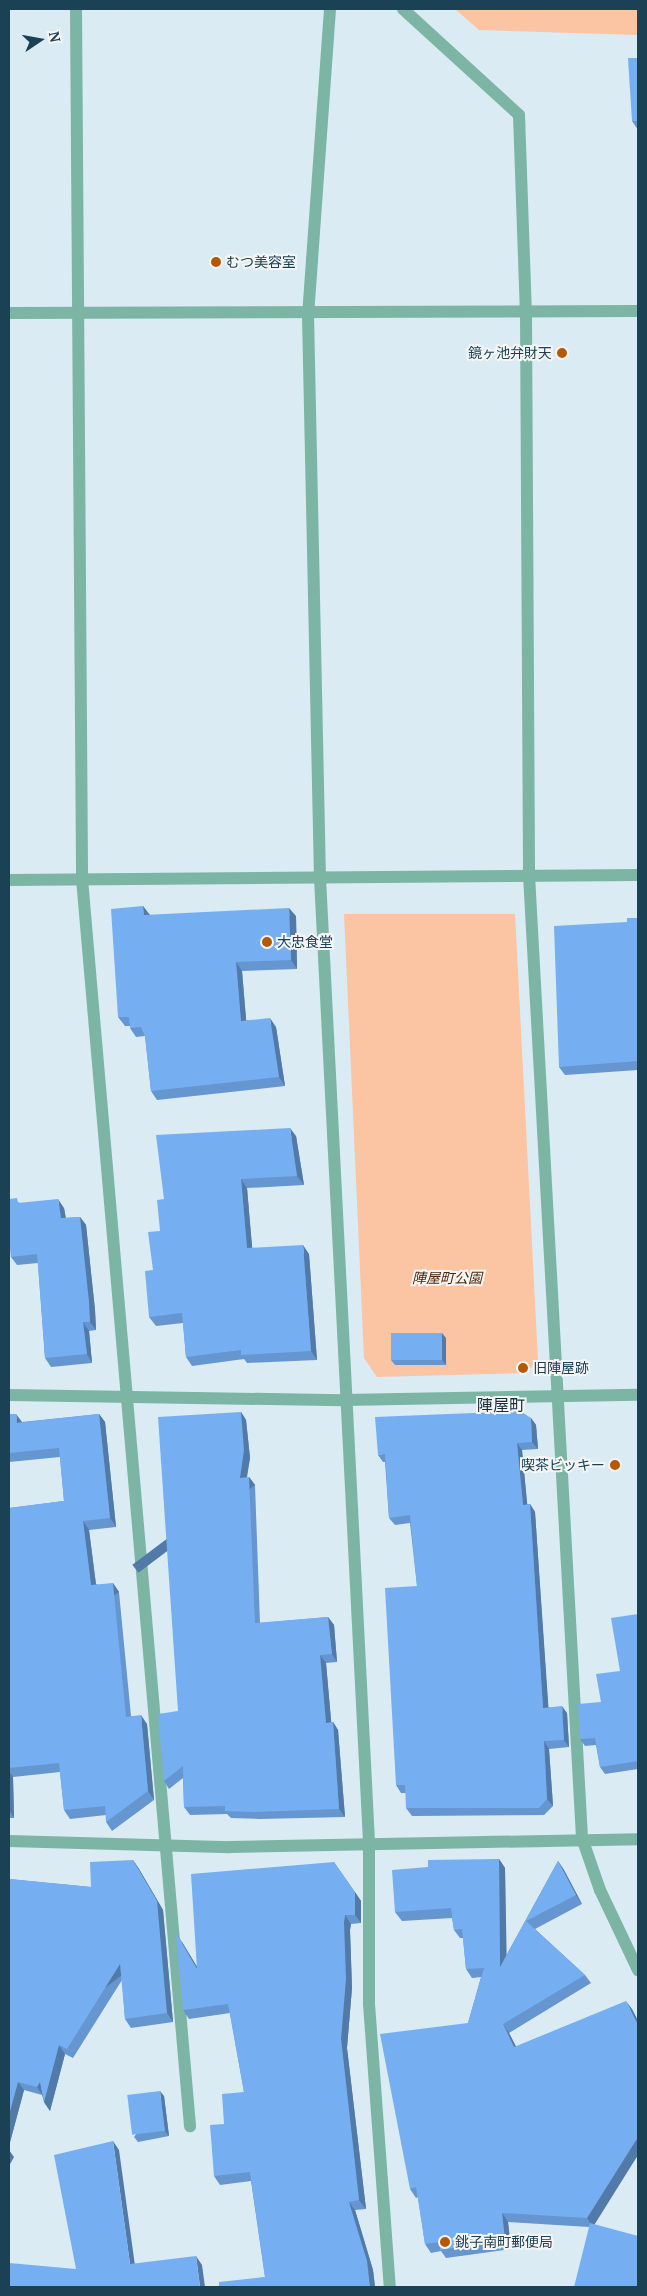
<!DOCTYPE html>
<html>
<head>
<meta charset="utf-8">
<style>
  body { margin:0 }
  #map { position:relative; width:647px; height:2296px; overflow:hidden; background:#daebf4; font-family:"PT Serif","Noto Sans JP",serif }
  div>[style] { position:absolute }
  .green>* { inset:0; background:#fbc4a3 }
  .minor>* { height:12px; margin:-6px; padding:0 6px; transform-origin:6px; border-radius:6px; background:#7cb5a3 }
  .tertiary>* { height:12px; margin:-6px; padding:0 6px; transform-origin:6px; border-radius:6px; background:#7cb5a3 }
  .wall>* { inset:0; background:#6596d0 }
  .shaded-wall>* { inset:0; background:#527aa9; transform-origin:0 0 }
  .building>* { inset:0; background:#75aff2; transform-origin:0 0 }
  .dots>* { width:14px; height:14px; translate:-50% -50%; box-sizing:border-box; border:2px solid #f5f5f5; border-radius:50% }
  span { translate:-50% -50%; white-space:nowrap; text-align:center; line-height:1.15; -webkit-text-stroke:4px #f5f5f5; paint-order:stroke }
  .poi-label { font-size:14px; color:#1b4154 }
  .left { translate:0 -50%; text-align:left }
  .right { translate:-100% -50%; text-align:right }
  .park-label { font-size:14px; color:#4d270b; font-style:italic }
  .quarter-label { font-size:16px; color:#132f3e }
  .frame { position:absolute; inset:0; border:10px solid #1b4154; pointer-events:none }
  .north { position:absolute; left:15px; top:15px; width:50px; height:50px; -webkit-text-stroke:4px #f5f5f5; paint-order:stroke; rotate:78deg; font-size:14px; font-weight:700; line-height:20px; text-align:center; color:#1b4154 }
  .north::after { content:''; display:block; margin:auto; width:18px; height:22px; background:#1b4154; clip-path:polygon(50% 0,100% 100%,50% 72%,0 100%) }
</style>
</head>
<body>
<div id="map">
  <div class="green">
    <i style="clip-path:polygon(455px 9px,638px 9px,638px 35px,479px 30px)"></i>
    <i style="clip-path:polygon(344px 914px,515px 914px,538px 1360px,526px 1373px,377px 1377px,364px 1358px)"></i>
  </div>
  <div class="minor">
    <i style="left:76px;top:9px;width:870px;rotate:89.6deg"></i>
    <i style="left:82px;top:879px;width:1252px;rotate:85.05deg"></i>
    <i style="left:330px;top:9px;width:307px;rotate:94.1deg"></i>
    <i style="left:308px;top:315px;width:563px;rotate:88.78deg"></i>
    <i style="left:320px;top:878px;width:965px;rotate:87.09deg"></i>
    <i style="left:369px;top:1842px;width:162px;rotate:90deg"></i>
    <i style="left:369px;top:2004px;width:284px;rotate:85.8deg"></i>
    <i style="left:403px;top:9px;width:157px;rotate:42.4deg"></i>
    <i style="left:519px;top:115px;width:198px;rotate:88deg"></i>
    <i style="left:526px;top:313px;width:562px;rotate:89.69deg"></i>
    <i style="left:529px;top:875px;width:964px;rotate:86.85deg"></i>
    <i style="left:582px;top:1838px;width:55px;rotate:70.9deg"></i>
    <i style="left:600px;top:1890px;width:89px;rotate:64.6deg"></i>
    <i style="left:9px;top:1395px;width:334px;rotate:0.9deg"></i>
    <i style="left:343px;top:1400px;width:295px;rotate:-1deg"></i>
    <i style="left:9px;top:1841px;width:221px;rotate:1.6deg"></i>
    <i style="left:230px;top:1847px;width:408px;rotate:-1.1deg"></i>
  </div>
  <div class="tertiary">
    <i style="left:9px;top:313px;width:629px;rotate:-0.18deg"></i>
    <i style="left:9px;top:880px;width:629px;rotate:-0.46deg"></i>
  </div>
  <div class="wall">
    <i style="clip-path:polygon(638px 58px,638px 130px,632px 121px)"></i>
    <i style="clip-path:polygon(143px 906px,149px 915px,296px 916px,297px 969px,242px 971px,246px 1020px,276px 1027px,285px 1086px,157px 1100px,151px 1091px,145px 1036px,136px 1037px,130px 1028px,130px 1026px,125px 1026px,118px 1017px)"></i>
    <i style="clip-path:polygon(638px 918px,638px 1070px,565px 1075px,559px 1067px,627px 922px)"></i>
    <i style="clip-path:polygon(296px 1136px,304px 1185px,247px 1188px,252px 1248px,309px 1254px,317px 1360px,247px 1363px,244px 1359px,192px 1366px,186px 1357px,183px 1323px,156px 1326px,149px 1317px,153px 1270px,160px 1231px,164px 1199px)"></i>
    <i style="clip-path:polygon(9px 1199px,20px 1203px,64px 1208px,66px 1218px,80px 1217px,86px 1225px,95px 1310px,96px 1330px,89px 1331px,92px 1363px,51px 1367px,45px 1358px,38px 1263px,17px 1265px,11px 1257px,10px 1243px,9px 1243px)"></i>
    <i style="clip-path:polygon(446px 1338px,446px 1365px,395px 1365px,391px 1360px)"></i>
    <i style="clip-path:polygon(241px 1412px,246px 1420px,250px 1458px,247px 1478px,249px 1477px,255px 1485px,260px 1623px,328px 1617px,334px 1625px,337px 1662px,326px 1663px,331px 1722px,333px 1722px,338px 1730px,345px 1817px,260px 1819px,231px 1818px,227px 1814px,190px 1815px,184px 1807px,183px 1778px,169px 1789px,164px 1781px)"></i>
    <i style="clip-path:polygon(9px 1414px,22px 1422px,99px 1414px,105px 1422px,116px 1527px,89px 1530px,96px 1584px,119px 1592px,131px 1716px,147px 1724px,154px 1800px,112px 1831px,106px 1822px,106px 1815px,70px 1819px,64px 1810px,60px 1772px,13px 1777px,14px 1818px,9px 1818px,9px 1508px,64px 1501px,60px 1457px,9px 1462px)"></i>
    <i style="clip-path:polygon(531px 1418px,536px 1425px,538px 1449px,522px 1450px,527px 1504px,530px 1504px,535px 1512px,548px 1707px,567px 1713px,569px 1747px,549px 1749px,553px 1806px,544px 1815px,412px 1816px,406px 1808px,406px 1793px,401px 1793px,396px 1785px,417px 1586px,410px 1523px,395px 1525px,389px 1518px,385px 1462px,383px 1462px,378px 1455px)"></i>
    <i style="clip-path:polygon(638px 1614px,638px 1769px,605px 1774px,600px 1767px,596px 1745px,585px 1746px,580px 1739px,601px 1702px,620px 1671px)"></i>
    <i style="clip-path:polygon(499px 1859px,505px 1868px,506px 1956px,558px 1861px,564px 1870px,582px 1904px,535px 1929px,585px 1975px,591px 1983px,509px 2033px,516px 2047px,632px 2009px,638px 2021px,638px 2155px,589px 2227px,508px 2222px,511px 2249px,446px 2258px,441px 2251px,431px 2253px,425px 2244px,418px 2197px,416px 2198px,410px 2189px,468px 2023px,481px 1977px,472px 1978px,466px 1969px,463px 1938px,460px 1938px,454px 1930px,452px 1918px,402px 1921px,395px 1912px,428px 1867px)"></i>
    <i style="clip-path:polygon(133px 1860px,139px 1869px,163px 1910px,173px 2022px,131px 2028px,125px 2019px,122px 1980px,73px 2058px,65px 2054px,50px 2111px,44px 2102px,42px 2095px,24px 2090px,9px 2146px,9px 1879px,91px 1887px)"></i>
    <i style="clip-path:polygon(334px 1862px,361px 1901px,361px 1923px,351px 1924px,350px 1930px,352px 1988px,347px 2048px,366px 2209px,355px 2210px,373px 2270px,375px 2287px,219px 2287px,265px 2277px,251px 2181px,220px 2185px,214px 2176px,224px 2124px,244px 2092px,230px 2013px,189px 2019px,183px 2010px,182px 1942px,197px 1967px)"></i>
    <i style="clip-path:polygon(164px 2096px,169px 2136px,138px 2142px,134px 2137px)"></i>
  </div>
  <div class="shaded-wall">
    <i style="clip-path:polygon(143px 906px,150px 915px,144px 915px)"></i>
    <i style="clip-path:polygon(289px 908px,296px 916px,297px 969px,291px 960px)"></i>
    <i style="clip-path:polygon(236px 962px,242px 971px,247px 1030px,241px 1021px)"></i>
    <i style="clip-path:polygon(270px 1018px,276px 1027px,285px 1086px,279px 1077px)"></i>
    <i style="clip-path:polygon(290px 1128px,296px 1136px,304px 1185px,297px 1176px)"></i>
    <i style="clip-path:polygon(241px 1179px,247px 1188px,253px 1257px,247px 1248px)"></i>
    <i style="clip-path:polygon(58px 1199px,64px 1208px,67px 1227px,61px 1218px)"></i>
    <i style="clip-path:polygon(80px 1217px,86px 1225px,95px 1310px,96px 1330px,90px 1322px)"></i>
    <i style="clip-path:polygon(303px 1245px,309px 1254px,317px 1360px,311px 1351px)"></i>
    <i style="clip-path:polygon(83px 1322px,89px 1331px,92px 1363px,87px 1354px)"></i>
    <i style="clip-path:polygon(442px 1333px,446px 1338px,446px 1365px,442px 1360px)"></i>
    <i style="clip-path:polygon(241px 1412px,246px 1420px,250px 1458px,245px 1486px,240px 1478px)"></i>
    <i style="clip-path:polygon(16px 1414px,22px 1422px,17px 1423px)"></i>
    <i style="clip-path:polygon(99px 1414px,105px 1422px,116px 1527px,110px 1518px)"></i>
    <i style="clip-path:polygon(531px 1418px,536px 1425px,538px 1449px,532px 1442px)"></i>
    <i style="clip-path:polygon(517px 1443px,522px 1450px,528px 1512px,523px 1505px)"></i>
    <i style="left:249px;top:1477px;width:10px;height:146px;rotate:53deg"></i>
    <i style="clip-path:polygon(530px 1504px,535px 1512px,549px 1715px,543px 1708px)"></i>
    <i style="clip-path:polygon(83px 1521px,89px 1530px,97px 1593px,91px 1585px)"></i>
    <i style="left:113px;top:1583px;width:11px;height:135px;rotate:56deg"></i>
    <i style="clip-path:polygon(328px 1617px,334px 1625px,337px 1662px,332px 1654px)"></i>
    <i style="clip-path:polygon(320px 1655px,326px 1663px,332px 1730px,326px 1723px)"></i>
    <i style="clip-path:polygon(562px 1706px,567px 1713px,569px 1747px,564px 1740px)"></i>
    <i style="clip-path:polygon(141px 1715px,147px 1724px,154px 1800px,148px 1791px)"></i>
    <i style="clip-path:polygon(333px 1722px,338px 1730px,345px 1817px,339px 1809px)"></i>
    <i style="clip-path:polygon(544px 1741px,549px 1749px,553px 1806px,547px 1799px)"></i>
    <i style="clip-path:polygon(9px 1771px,13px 1777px,14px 1818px,9px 1810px)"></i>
    <i style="clip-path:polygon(499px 1859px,505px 1868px,507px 1975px,500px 1967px)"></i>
    <i style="clip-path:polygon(133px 1860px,139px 1869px,163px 1910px,173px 2022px,167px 2013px)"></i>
    <i style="clip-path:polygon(558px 1861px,564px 1870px,582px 1904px,576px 1895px)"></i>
    <i style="clip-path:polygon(355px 1892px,361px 1901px,361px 1923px,355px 1915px)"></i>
    <i style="clip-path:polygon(345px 1915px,351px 1924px,350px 1930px,352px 1988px,347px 2048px,366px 2209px,359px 2200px,341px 2039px,344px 1922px)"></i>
    <i style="clip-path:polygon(176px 1933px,182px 1942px,204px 1978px,197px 1969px)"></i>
    <i style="left:120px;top:1964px;width:10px;height:100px;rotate:53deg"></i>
    <i style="clip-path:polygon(626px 2001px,632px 2009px,638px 2021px,638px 2025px)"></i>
    <i style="clip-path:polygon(503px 2024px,509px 2033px,521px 2056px,514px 2047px)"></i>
    <i style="clip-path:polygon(59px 2045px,65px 2054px,50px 2111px,44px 2102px)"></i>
    <i style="clip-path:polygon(18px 2082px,24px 2090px,9px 2146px,9px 2115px)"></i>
    <i style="clip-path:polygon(40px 2082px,43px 2096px,37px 2087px)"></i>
    <i style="clip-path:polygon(160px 2091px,164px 2096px,169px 2136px,165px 2131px)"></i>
    <i style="clip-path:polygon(638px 2137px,638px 2155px,593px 2227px,587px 2218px)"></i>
    <i style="clip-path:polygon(113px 2141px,119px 2150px,136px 2273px,130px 2264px)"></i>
    <i style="clip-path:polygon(9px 2150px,14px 2157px,9px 2166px)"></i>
    <i style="clip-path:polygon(349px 2202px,355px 2210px,373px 2270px,375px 2287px,370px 2287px)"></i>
    <i style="clip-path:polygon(502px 2213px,508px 2222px,511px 2249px,505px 2240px)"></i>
    <i style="clip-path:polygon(196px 2256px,202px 2265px,205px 2287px,200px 2287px)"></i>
  </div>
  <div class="building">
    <i style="clip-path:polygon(628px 58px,638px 58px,638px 121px,632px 121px)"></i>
    <i style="clip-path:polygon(143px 906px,144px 915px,289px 908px,291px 960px,236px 962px,241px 1021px,270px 1018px,279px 1077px,151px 1091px,145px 1036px,141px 1027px,130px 1028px,129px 1017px,118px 1017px,111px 909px)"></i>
    <i style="clip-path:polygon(627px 918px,638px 918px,638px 1061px,559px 1067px,554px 926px,627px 922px)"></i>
    <i style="clip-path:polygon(290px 1128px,297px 1176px,241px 1179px,247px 1248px,303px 1245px,311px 1351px,241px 1355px,241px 1350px,186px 1357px,182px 1313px,149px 1317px,145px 1271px,153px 1270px,148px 1232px,160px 1231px,157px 1200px,164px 1199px,156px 1135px)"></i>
    <i style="clip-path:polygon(17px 1198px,18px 1203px,58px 1199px,61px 1218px,80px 1217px,89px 1302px,90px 1322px,83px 1322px,87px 1354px,45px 1358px,37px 1254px,11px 1257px,9px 1234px,9px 1199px)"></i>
    <i style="left:442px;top:1333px;width:27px;height:51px;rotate:90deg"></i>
    <i style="clip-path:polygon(520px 1411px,531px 1418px,532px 1442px,517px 1443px,523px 1505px,530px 1504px,543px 1708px,562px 1706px,564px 1740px,544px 1741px,547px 1799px,539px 1808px,406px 1808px,405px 1785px,396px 1785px,385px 1588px,417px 1586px,410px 1515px,389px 1518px,385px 1454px,378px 1455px,375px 1417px)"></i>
    <i style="clip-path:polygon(241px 1412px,244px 1450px,240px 1478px,249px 1477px,255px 1623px,328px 1617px,332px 1654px,320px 1655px,326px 1723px,333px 1722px,339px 1809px,255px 1812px,225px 1811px,225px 1806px,184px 1807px,183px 1766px,164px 1781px,158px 1714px,178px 1711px,158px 1417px)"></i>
    <i style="clip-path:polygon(9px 1414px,16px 1414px,17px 1423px,99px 1414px,110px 1518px,83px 1521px,91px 1585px,113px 1583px,126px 1717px,141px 1715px,148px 1791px,106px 1822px,105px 1806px,64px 1810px,59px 1763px,9px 1768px,9px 1508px,64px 1501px,59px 1448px,9px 1453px)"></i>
    <i style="clip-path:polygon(638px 1614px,638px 1761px,600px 1767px,595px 1738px,580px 1739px,578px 1704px,601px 1702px,596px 1674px,620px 1671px,611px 1618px)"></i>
    <i style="clip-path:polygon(499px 1859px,500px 1967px,558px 1861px,576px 1895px,526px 1921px,585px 1975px,503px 2024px,514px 2047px,626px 2001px,638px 2025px,638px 2137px,587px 2218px,502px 2213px,505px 2240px,440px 2250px,439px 2242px,425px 2244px,416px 2187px,410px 2189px,380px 2034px,468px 2023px,484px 1968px,466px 1969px,462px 1929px,454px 1930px,451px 1908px,395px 1912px,392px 1870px,428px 1867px,428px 1860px)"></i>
    <i style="clip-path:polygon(133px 1860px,157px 1901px,167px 2013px,125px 2019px,120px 1964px,67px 2049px,59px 2045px,44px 2102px,40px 2082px,37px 2087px,18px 2082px,9px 2115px,9px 1879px,91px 1887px,90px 1862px)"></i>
    <i style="clip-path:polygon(334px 1862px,355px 1892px,355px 1915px,345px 1915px,344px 1922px,346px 1979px,341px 2039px,359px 2200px,349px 2202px,367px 2261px,370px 2287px,219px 2287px,219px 2282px,265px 2277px,250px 2172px,214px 2176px,210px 2125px,224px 2124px,222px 2094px,244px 2092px,228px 2004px,183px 2010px,176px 1933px,197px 1969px,191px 1874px)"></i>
    <i style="left:160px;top:2091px;width:40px;height:33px;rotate:83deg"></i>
    <i style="clip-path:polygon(113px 2141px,130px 2264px,196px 2256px,200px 2287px,9px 2287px,9px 2263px,76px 2269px,54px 2155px)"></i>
    <i style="clip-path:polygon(590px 2223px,638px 2236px,638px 2287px,574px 2287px)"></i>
    <i style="clip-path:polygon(536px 2286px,560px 2287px,536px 2287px)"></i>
  </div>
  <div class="dots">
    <i style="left:216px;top:262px;background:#b55900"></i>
    <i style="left:562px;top:353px;background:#b55900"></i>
    <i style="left:267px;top:942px;background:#b55900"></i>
    <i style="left:523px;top:1368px;background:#b55900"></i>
    <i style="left:615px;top:1465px;background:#b55900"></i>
    <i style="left:445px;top:2242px;background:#b55900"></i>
  </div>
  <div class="poi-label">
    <span class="left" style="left:226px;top:262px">むつ美容室</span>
    <span class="right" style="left:552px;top:353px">鏡ヶ池弁財天</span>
    <span class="left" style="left:277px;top:942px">大忠食堂</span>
    <span class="left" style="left:533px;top:1368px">旧陣屋跡</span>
    <span class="right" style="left:605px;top:1465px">喫茶ビッキー</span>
    <span class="left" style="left:455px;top:2242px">銚子南町郵便局</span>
  </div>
  <div class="park-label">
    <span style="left:447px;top:1278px">陣屋町公園</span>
  </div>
  <div class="quarter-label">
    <span style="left:501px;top:1405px">陣屋町</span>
  </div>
  <div class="frame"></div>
  <div class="north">N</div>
</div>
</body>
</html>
